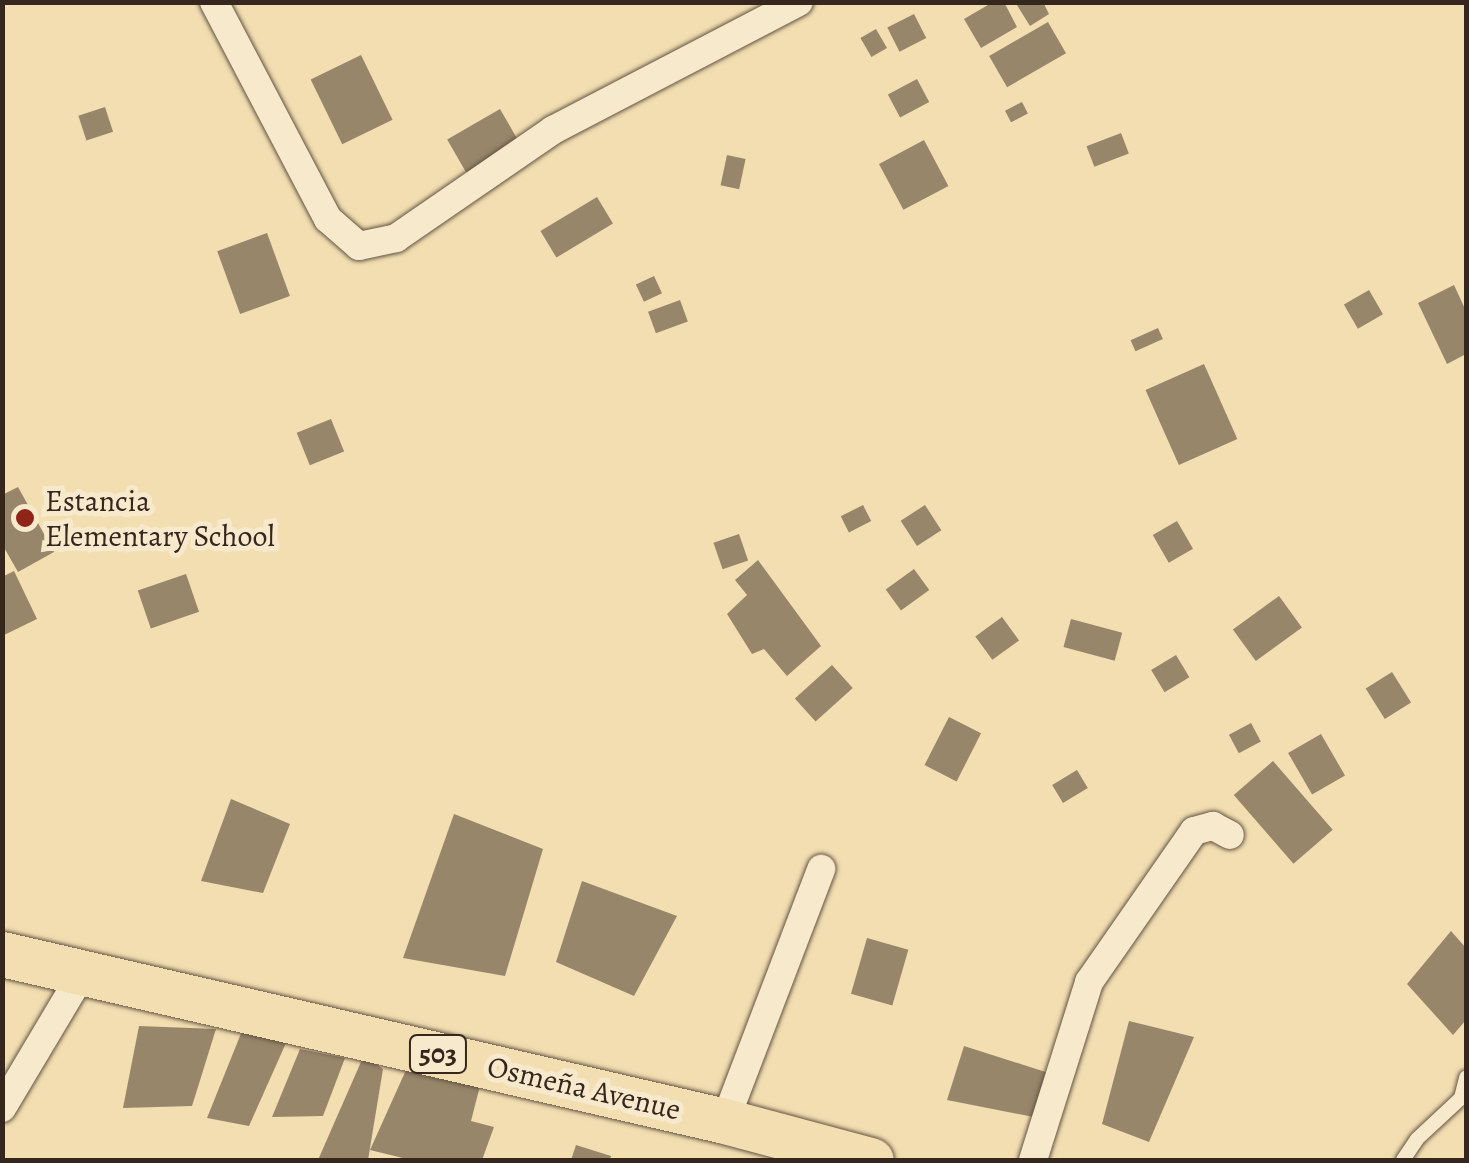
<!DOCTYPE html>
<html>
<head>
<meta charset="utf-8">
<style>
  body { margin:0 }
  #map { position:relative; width:1469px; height:1163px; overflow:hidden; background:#f2deb1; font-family:Alegreya,serif }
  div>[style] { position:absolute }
  .building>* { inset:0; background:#97866a; transform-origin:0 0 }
  .roads { filter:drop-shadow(0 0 2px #645443) drop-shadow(0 0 2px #645443) }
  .service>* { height:14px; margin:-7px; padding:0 7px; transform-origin:7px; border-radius:7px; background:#f7eacc }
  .minor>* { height:28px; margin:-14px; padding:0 14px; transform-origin:14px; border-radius:14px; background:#f7eacc }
  .primary>* { height:45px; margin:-22.5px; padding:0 22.5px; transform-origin:22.5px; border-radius:22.5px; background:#f2deb1 }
  .dots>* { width:28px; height:28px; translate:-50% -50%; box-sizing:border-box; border:5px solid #f7eacc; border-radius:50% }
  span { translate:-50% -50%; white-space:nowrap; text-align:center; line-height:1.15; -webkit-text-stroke:10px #f7eacc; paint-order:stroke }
  .shield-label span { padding:2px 8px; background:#f7eacc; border:2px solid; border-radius:8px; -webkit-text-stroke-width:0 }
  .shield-label { font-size:28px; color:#35261e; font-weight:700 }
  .poi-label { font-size:30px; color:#35261e }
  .left { translate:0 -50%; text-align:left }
  .street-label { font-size:30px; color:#35261e }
  .frame { position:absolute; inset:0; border:5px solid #35261e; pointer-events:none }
</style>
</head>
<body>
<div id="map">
  <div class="building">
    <i style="clip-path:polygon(993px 2px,1004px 2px,1017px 27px,981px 48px,964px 19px)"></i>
    <i style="clip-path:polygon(1015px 2px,1043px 2px,1049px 14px,1030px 26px)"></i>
    <i style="left:914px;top:14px;width:27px;height:30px;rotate:63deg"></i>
    <i style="left:1048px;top:22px;width:36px;height:68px;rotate:60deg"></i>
    <i style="left:876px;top:29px;width:22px;height:18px;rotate:60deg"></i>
    <i style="left:361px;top:55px;width:72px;height:56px;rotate:64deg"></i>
    <i style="left:917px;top:79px;width:26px;height:33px;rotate:62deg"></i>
    <i style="left:1022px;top:102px;width:13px;height:19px;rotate:63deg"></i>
    <i style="left:105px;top:107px;width:26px;height:28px;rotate:72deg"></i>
    <i style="left:500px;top:109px;width:38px;height:61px;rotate:60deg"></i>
    <i style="left:1121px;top:133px;width:22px;height:37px;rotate:69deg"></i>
    <i style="left:924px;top:140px;width:52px;height:51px;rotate:62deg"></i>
    <i style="left:727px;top:155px;width:19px;height:31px;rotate:12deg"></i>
    <i style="left:597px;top:197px;width:31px;height:66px;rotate:59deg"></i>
    <i style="left:267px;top:233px;width:67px;height:53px;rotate:70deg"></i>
    <i style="left:654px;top:276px;width:19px;height:20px;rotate:65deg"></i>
    <i style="clip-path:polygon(1454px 285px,1466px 311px,1466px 354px,1447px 364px,1418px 303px)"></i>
    <i style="left:1369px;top:290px;width:28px;height:29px;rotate:60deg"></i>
    <i style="left:680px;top:300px;width:23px;height:34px;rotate:70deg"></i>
    <i style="left:1158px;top:328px;width:12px;height:30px;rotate:66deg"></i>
    <i style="left:1204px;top:364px;width:82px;height:64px;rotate:66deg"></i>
    <i style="left:331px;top:419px;width:35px;height:37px;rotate:68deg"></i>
    <i style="clip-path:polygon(18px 487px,54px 552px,18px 572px,2px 544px,2px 495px)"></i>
    <i style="left:863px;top:505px;width:18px;height:25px;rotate:63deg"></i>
    <i style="left:925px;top:505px;width:30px;height:29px;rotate:57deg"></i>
    <i style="left:1177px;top:521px;width:32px;height:28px;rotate:60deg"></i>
    <i style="left:739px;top:534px;width:28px;height:27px;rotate:71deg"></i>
    <i style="clip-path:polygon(758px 560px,821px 646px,787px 676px,764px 649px,752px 654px,727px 614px,747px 595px,735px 580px)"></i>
    <i style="left:914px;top:569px;width:26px;height:35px;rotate:54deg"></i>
    <i style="clip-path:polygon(14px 571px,37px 619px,2px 636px,2px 577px)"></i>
    <i style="left:186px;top:574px;width:40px;height:51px;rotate:71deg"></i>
    <i style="left:1279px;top:596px;width:39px;height:57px;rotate:54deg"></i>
    <i style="left:1002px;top:617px;width:29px;height:33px;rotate:54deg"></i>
    <i style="left:1071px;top:619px;width:53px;height:29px;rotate:15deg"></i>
    <i style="left:1176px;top:655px;width:26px;height:29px;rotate:59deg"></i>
    <i style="left:832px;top:665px;width:31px;height:50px;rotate:48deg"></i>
    <i style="left:1392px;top:672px;width:36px;height:31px;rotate:58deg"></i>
    <i style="left:949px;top:717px;width:36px;height:54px;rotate:27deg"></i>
    <i style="left:1251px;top:723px;width:21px;height:25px;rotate:62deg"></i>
    <i style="left:1321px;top:734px;width:48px;height:38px;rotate:60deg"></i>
    <i style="left:1273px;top:761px;width:91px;height:52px;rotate:49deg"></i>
    <i style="left:1077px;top:770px;width:21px;height:29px;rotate:59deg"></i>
    <i style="clip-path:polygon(231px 799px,290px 824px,263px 893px,201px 881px)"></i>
    <i style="clip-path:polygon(454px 814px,543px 849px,505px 976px,403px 958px)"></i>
    <i style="clip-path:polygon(582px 881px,677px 916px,634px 996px,556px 962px)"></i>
    <i style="clip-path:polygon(1451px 931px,1466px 948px,1466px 1020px,1453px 1035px,1407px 984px)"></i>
    <i style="left:867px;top:938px;width:43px;height:58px;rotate:16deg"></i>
    <i style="clip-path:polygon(1129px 1021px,1194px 1037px,1149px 1142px,1102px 1124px)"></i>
    <i style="clip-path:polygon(139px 1026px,216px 1029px,192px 1106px,123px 1108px)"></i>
    <i style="clip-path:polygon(244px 1026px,286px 1043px,249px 1126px,207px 1118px)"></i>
    <i style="clip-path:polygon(964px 1046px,1052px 1074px,1039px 1118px,947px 1100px)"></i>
    <i style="clip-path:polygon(300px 1049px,345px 1058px,323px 1116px,272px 1117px)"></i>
    <i style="clip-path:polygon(364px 1055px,383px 1069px,368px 1160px,318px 1160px)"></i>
    <i style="clip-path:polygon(406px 1070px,480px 1086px,471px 1121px,494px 1127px,482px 1160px,411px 1160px,370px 1150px)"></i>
    <i style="clip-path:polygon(576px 1145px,611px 1156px,610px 1160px,571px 1160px)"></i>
  </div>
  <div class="roads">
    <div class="service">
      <i style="left:1403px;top:1160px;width:25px;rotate:-56deg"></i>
      <i style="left:1417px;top:1139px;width:60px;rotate:-43deg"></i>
      <i style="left:1461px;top:1098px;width:21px;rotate:-76deg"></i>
    </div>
    <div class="minor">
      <i style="left:214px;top:2px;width:245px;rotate:62.3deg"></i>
      <i style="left:328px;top:219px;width:41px;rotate:41.1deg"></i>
      <i style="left:359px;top:246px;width:38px;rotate:-12deg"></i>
      <i style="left:396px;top:238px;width:191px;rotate:-34.5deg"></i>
      <i style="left:553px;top:130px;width:277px;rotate:-27.5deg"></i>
      <i style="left:2px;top:1108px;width:158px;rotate:-59.2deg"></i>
      <i style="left:725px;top:1121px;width:270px;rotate:-69.1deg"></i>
      <i style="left:1033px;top:1160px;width:187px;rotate:-72.5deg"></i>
      <i style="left:1089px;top:982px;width:184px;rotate:-55.2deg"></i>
      <i style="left:1194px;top:831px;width:20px;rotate:-15deg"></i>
      <i style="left:1213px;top:826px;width:19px;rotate:28deg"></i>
    </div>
    <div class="primary">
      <i style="left:2px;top:954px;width:742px;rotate:13.01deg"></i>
      <i style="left:725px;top:1121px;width:151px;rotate:15deg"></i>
    </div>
  </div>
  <div class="dots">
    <i style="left:25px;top:518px;background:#8f2418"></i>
  </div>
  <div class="shield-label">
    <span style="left:438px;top:1054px">503</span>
  </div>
  <div class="poi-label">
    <span class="left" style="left:45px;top:518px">Estancia<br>Elementary School</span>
  </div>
  <div class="street-label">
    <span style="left:584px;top:1088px;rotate:13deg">Osmeña Avenue</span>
  </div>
  <div class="frame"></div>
</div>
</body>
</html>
